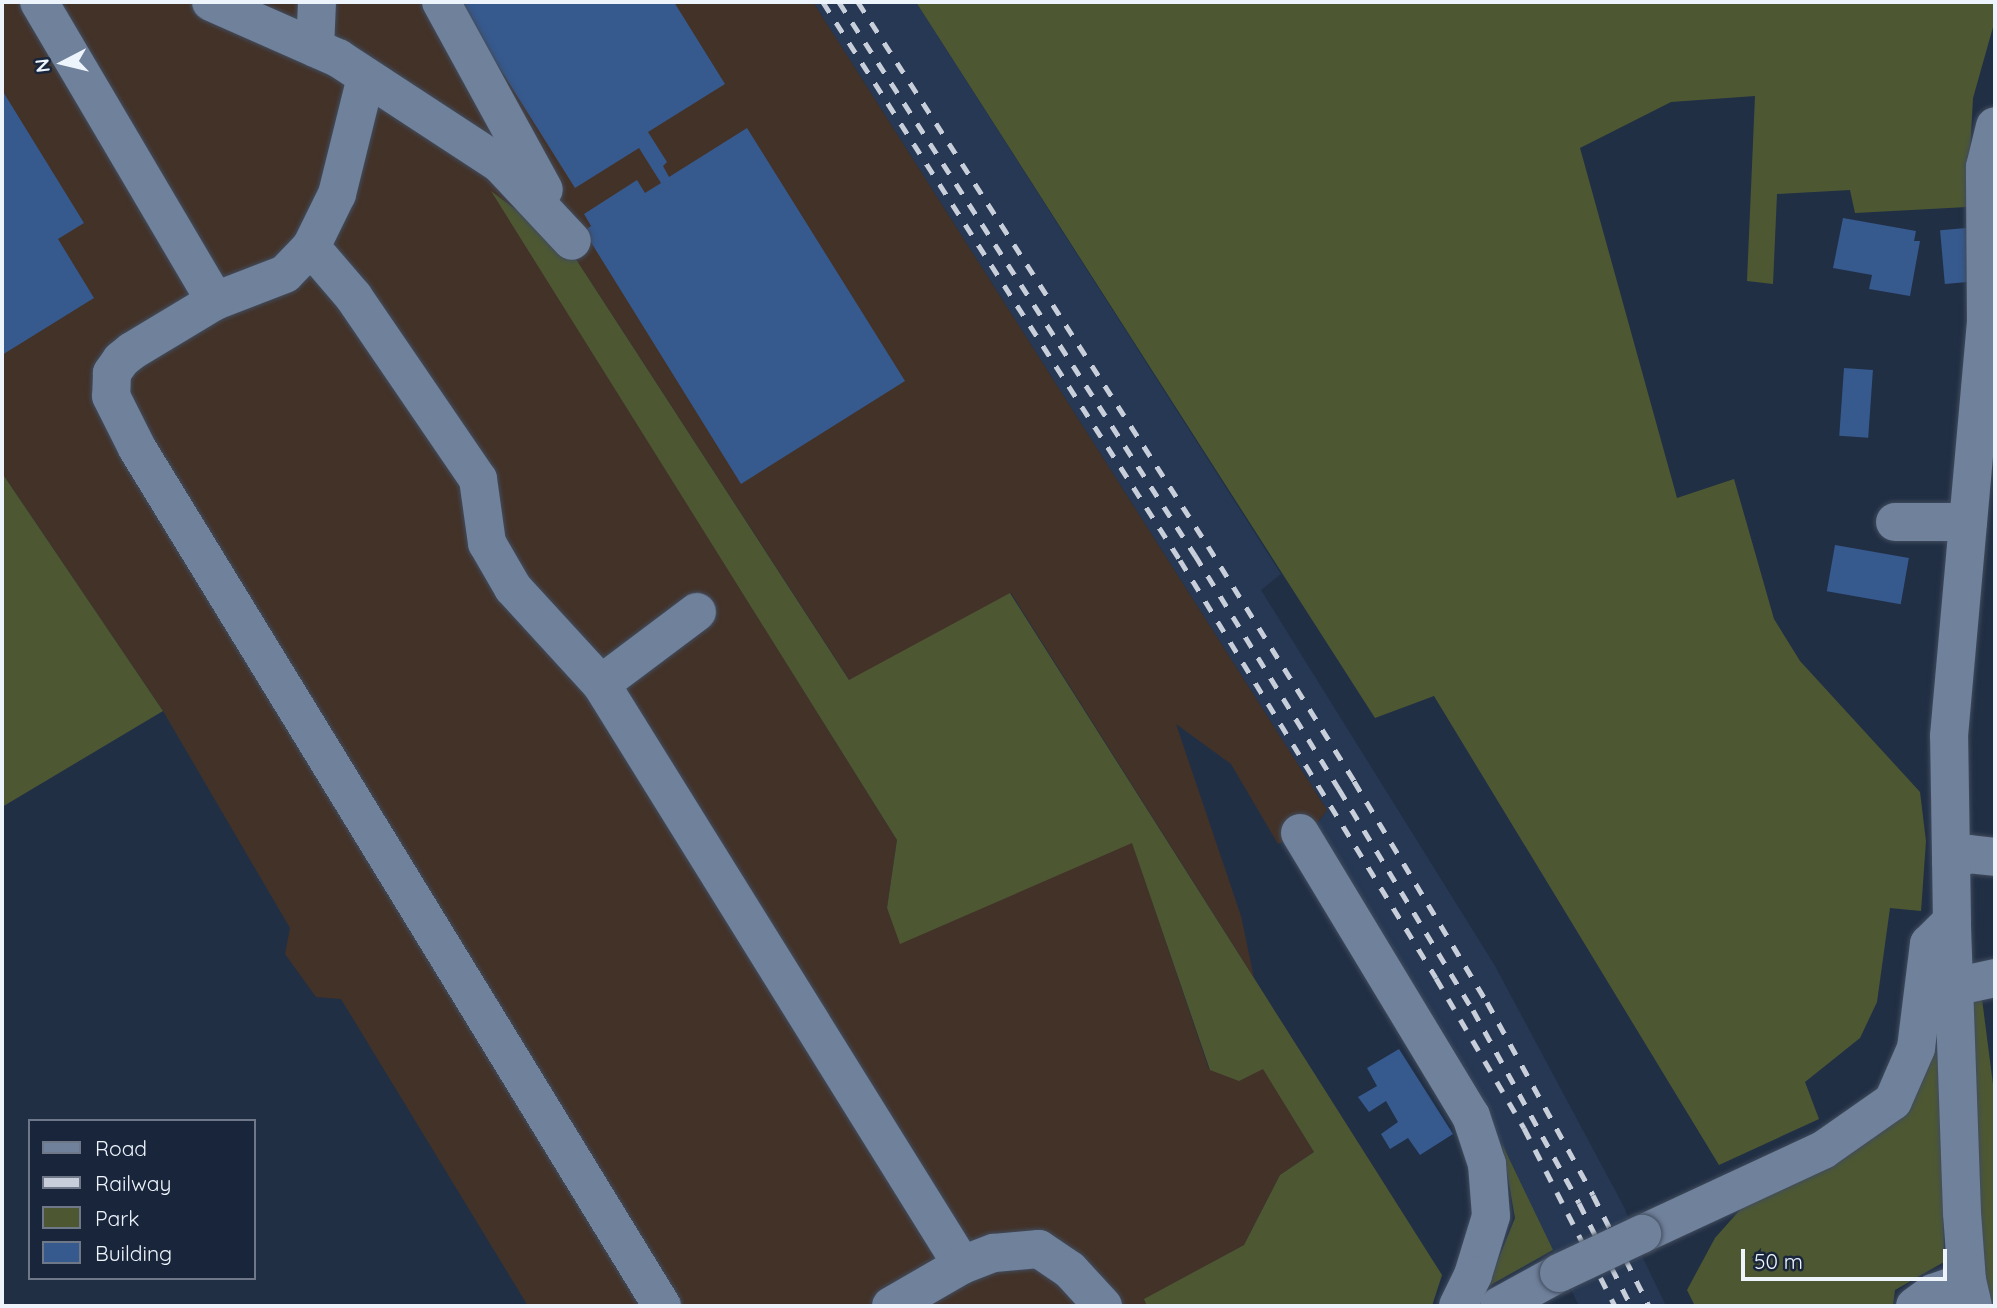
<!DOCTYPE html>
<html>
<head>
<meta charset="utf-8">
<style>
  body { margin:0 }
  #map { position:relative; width:1997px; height:1308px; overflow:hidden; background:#212f45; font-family:Quicksand,sans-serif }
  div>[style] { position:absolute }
  .built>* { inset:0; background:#263854 }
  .industrial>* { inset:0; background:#433228 }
  .green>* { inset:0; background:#4d5833 }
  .building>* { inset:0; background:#36598e; transform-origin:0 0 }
  .roads { filter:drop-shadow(0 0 2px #414c5d) drop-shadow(0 0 2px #414c5d) }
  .minor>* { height:38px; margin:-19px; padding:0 19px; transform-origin:19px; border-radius:19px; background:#70819b }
  .rail>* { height:5px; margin-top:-2.5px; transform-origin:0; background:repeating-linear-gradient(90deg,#c8cfda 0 12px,transparent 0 24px) }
  .bridges { filter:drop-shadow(0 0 2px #414c5d) drop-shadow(0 0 2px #414c5d) }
  .minor-bridge>* { height:38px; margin:-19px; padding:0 19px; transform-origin:19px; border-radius:19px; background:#70819b }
  span { translate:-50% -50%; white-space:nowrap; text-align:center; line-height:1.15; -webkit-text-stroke:7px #18253b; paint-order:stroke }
  .frame { position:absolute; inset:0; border:4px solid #eef4fc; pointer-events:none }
  .legend { position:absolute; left:28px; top:1119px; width:228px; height:161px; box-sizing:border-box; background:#18253b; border:2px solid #6e7888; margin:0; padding:9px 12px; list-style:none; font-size:21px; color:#eef4fc }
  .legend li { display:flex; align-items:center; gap:14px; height:35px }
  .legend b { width:35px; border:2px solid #6e7888 }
  .north { position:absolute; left:28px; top:28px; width:70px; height:70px; -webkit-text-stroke:5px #18253b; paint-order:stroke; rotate:263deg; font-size:19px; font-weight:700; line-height:28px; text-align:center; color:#eef4fc }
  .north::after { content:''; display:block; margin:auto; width:24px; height:32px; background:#eef4fc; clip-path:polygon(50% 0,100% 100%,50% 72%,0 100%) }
  .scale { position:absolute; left:1741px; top:1249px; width:206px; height:32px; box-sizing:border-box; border:4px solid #eef4fc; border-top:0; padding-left:9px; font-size:21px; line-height:24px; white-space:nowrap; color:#eef4fc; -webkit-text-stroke:5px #18253b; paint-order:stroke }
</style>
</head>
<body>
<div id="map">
  <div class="built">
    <i style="clip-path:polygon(813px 2px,916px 2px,1281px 574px,1261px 590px,1495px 966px,1625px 1209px,1640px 1252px,1666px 1306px,1579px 1306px,1470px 1080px,1315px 826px,1327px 810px)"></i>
  </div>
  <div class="industrial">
    <i style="clip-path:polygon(2px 2px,813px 2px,1327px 810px,1315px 826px,1278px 844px,1231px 764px,1176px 724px,1241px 916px,1254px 978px,1011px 593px,850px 681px,570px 250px,493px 193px,897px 840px,887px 908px,901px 943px,1132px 842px,1209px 1069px,1263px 1068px,1314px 1152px,1280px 1175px,1244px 1245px,1145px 1299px,1147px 1306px,528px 1306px,341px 999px,316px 997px,285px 954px,290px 928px,163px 711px,2px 473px)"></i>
  </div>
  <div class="green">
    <i style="clip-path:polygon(916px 2px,1995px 2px,1995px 20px,1973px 98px,1967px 207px,1855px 213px,1850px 190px,1777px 194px,1773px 284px,1747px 281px,1755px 96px,1671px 102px,1580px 148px,1677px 498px,1734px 479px,1774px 619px,1800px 661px,1920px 792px,1926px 841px,1921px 911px,1890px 908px,1877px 1002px,1860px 1038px,1805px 1082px,1819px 1119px,1719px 1165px,1434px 696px,1375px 718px)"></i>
    <i style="clip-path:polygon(491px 191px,570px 250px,849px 680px,1010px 593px,1442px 1275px,1432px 1306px,1147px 1306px,1144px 1299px,1244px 1245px,1280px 1175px,1314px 1152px,1263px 1069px,1239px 1081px,1210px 1070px,1132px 843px,900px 944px,887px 908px,897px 840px)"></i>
    <i style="clip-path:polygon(2px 473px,163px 711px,2px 807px)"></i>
    <i style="clip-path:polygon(1934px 998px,1943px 1155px,1944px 1262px,1895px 1290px,1893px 1306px,1695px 1306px,1687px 1290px,1715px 1238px,1754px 1194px,1884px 1127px)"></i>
    <i style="clip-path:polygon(1982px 999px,1995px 1100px,1995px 1306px,1983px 1306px,1971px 1001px)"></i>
    <i style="clip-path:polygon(1502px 1144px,1553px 1250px,1487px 1287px,1515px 1218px)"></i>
  </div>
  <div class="building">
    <i style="clip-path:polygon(458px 2px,674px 2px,725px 84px,648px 132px,667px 162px,663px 166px,669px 177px,747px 128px,905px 381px,741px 484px,584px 231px,591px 226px,584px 214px,637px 180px,645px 193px,661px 183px,639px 148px,575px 188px)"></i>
    <i style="clip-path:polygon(2px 90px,84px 223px,58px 239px,94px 298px,2px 355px)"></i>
    <i style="clip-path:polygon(1843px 218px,1916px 231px,1914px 241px,1920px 241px,1910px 296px,1869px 289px,1872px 275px,1833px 268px)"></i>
    <i style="left:1966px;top:228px;width:54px;height:26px;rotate:85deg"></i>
    <i style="left:1844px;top:368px;width:29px;height:68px;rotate:4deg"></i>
    <i style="left:1835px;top:545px;width:75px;height:47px;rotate:10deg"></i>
    <i style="clip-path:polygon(1399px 1049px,1453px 1134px,1420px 1155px,1408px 1138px,1390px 1149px,1381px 1134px,1398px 1122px,1386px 1101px,1369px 1112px,1358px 1097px,1377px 1086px,1367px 1068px)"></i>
  </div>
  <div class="roads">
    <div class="minor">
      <i style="left:39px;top:2px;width:347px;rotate:59.5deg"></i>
      <i style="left:211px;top:2px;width:139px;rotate:23.8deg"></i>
      <i style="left:338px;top:58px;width:194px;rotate:33.2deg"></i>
      <i style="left:500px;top:164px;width:105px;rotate:46.9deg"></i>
      <i style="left:441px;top:2px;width:214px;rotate:61.3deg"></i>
      <i style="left:315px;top:48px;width:46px;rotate:-87.5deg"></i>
      <i style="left:366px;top:77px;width:121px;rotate:103.9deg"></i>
      <i style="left:337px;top:194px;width:59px;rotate:116.1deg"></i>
      <i style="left:311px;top:247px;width:37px;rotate:134deg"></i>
      <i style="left:285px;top:274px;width:75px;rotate:158.9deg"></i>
      <i style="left:215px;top:301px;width:97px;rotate:148.9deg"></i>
      <i style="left:132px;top:351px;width:14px;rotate:141deg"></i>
      <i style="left:121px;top:360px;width:16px;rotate:125deg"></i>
      <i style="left:112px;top:373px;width:23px;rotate:92deg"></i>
      <i style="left:111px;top:396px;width:58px;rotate:63.4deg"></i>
      <i style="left:137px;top:448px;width:1006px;rotate:58.54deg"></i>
      <i style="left:311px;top:247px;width:65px;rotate:49.4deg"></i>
      <i style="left:353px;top:296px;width:222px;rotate:55.7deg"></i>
      <i style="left:478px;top:479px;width:65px;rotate:82deg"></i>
      <i style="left:487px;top:543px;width:52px;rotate:60deg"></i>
      <i style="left:513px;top:588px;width:130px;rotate:47.5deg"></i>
      <i style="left:601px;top:684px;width:684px;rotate:58.15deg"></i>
      <i style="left:1895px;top:522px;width:73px"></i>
      <i style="left:601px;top:684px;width:120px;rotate:-36.9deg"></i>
      <i style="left:1300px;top:833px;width:331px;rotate:58.9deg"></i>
      <i style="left:1471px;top:1116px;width:51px;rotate:71.6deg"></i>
      <i style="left:1487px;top:1164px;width:52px;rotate:85.6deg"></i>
      <i style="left:1491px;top:1216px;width:62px;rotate:107deg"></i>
      <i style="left:1473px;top:1275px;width:34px;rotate:116deg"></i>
      <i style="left:1951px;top:862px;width:19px;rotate:-25deg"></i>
      <i style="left:1968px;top:854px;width:27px;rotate:6deg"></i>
      <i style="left:1954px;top:987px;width:42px;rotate:-12.4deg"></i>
      <i style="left:1642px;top:1234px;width:200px;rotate:-24.9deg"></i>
      <i style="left:1823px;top:1150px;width:85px;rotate:-35deg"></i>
      <i style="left:1893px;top:1101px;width:58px;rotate:-66.5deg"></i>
      <i style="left:1916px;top:1048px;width:105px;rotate:-82.9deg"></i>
      <i style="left:1929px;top:944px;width:27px;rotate:-45deg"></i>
      <i style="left:891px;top:1306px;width:82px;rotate:-30deg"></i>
      <i style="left:962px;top:1265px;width:34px;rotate:-21deg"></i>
      <i style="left:994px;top:1253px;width:45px;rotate:-5.1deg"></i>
      <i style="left:1039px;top:1249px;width:37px;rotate:34deg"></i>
      <i style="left:1070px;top:1270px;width:49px;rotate:47.5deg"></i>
      <i style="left:1499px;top:1306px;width:68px;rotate:-28.8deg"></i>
      <i style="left:1915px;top:1306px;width:22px;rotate:-36deg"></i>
      <i style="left:1933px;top:1293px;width:36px;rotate:-19deg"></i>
      <i style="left:1973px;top:1306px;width:26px;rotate:-103deg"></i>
      <i style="left:1967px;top:1281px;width:68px;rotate:-94.2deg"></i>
      <i style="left:1962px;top:1213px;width:292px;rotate:-92deg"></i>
      <i style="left:1952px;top:921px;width:185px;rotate:-90.9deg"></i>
      <i style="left:1949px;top:736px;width:415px;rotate:-84.9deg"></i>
      <i style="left:1986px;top:323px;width:156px;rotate:-90.4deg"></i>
      <i style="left:1985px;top:167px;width:42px;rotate:-76.3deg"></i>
    </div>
  </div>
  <div class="rail">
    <i style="left:823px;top:2px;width:662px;rotate:57.39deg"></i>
    <i style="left:1180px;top:560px;width:490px;rotate:58.5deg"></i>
    <i style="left:1436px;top:978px;width:174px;rotate:59.6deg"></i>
    <i style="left:1524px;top:1128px;width:200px;rotate:62.9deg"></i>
    <i style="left:839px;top:2px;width:658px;rotate:57.23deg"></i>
    <i style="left:1195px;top:555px;width:275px;rotate:58.4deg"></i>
    <i style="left:1339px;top:789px;width:258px;rotate:58.8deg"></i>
    <i style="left:1473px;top:1010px;width:220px;rotate:61.2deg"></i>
    <i style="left:1579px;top:1203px;width:115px;rotate:63.2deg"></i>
    <i style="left:858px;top:2px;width:647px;rotate:57.24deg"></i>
    <i style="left:1208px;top:546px;width:277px;rotate:58.1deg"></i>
    <i style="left:1354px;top:781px;width:258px;rotate:59deg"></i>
    <i style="left:1487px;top:1002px;width:220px;rotate:61.2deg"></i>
    <i style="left:1593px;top:1195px;width:124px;rotate:63.2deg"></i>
  </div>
  <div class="bridges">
    <div class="minor-bridge">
      <i style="left:1559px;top:1273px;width:92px;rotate:-25.2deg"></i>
    </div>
  </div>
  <div class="frame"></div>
  <ul class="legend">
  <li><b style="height:9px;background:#70819b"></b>Road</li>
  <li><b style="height:9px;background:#c8cfda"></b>Railway</li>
  <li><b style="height:19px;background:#4d5833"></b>Park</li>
  <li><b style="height:19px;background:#36598e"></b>Building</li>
  </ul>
  <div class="north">N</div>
  <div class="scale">50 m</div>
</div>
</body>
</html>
